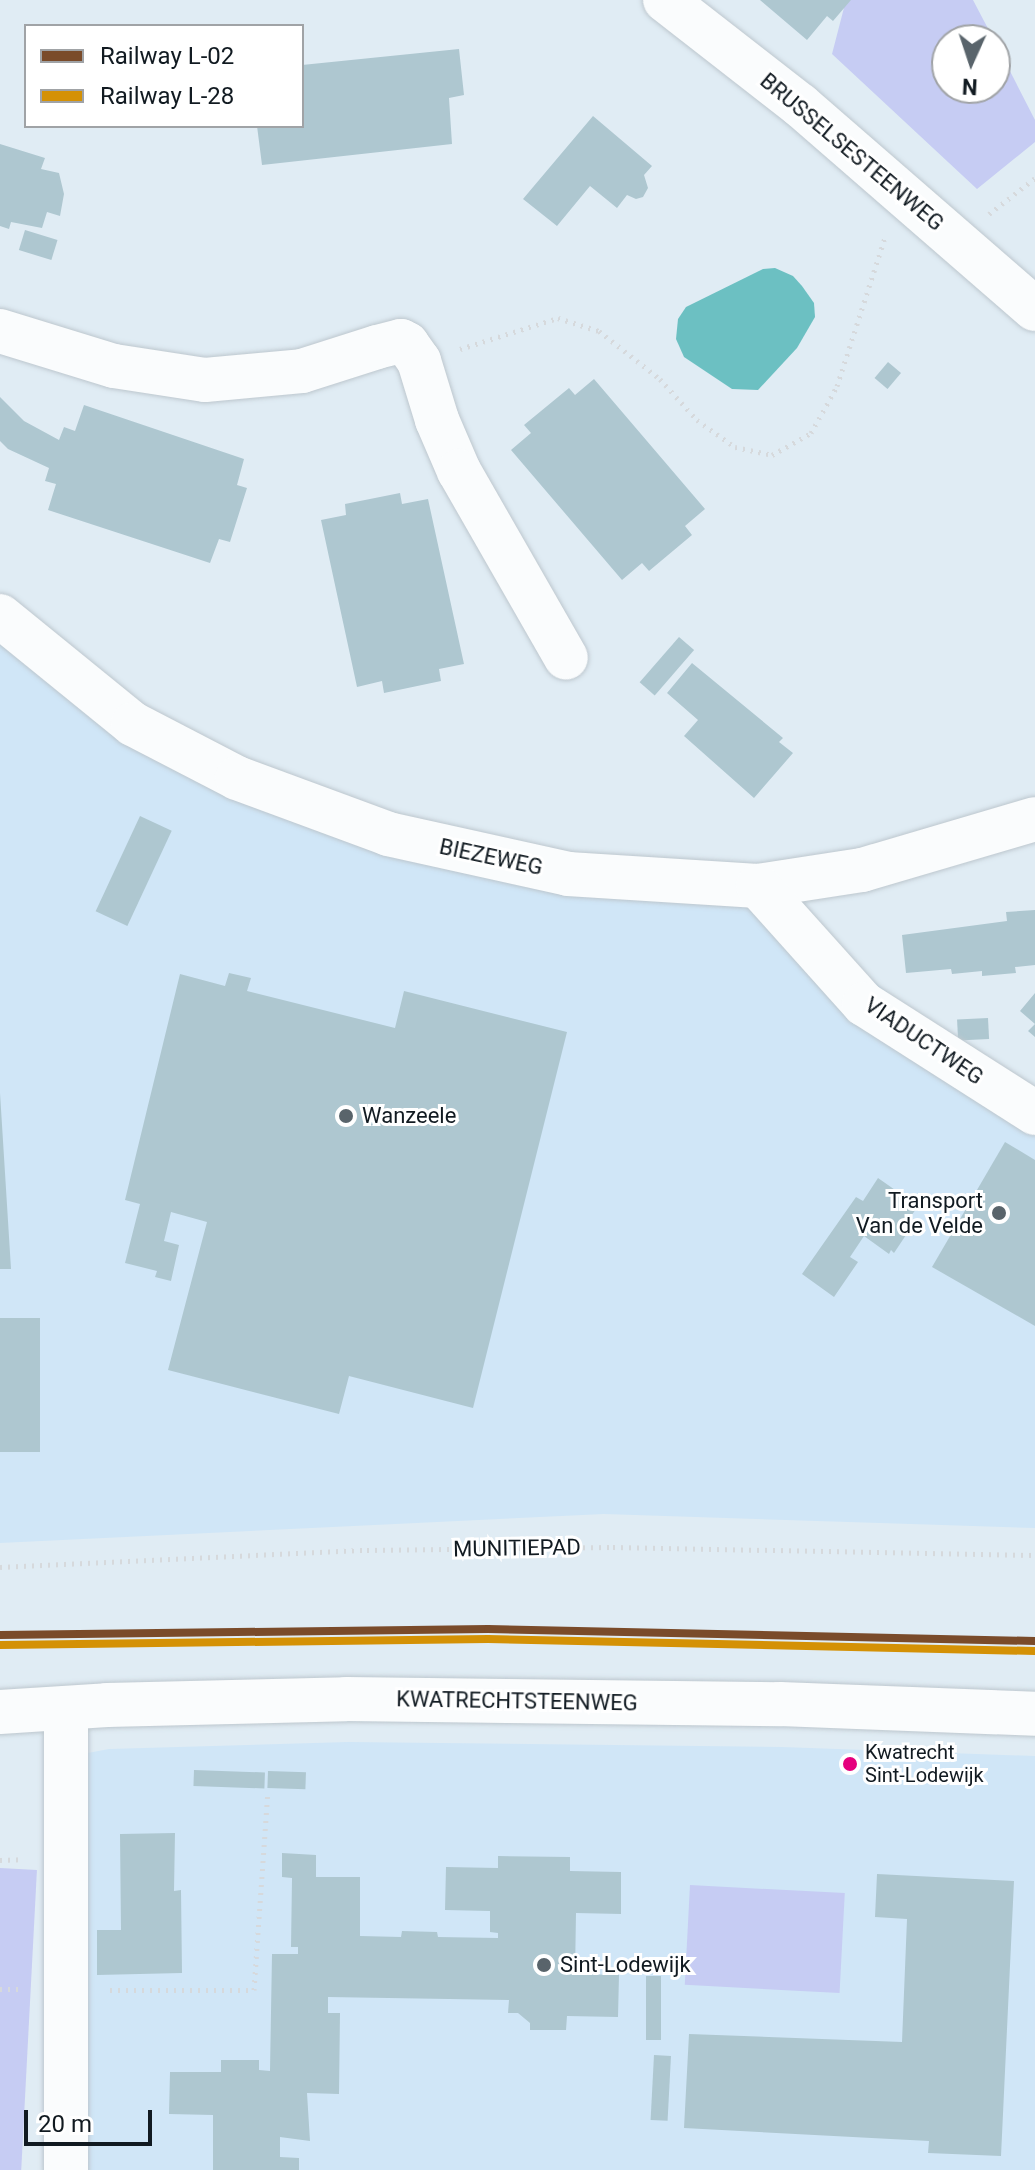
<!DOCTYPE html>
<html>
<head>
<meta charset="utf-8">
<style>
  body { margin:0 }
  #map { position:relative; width:1035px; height:2170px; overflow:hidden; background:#e0ecf4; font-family:Roboto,sans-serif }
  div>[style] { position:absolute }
  .built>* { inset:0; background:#d0e6f7 }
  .green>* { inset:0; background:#c6ccf3; transform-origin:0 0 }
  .water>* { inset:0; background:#6cc0c2 }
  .building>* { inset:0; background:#aec7d0; transform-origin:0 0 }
  .path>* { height:5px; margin-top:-2.5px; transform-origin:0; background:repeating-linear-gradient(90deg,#d6d9dc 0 2px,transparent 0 8px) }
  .roads { filter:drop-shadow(0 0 2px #bdc7ce) drop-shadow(0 0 2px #bdc7ce) }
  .minor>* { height:44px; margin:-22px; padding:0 22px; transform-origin:22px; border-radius:22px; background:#fafcfd }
  .major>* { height:44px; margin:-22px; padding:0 22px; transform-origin:22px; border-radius:22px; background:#fafcfd }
  .rail-1>* { height:8px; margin:-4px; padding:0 4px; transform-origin:4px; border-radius:4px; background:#7a4b2a }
  .rail-2>* { height:8px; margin:-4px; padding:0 4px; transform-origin:4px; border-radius:4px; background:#d49105 }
  .dots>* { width:22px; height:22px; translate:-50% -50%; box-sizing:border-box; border:4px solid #fff; border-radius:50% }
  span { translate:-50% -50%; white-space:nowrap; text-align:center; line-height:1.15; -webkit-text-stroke:6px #fff; paint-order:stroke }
  .bus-label { font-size:20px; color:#111a21 }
  .left { translate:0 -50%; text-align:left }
  .street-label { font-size:22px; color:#111a21 }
  .poi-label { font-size:22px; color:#111a21 }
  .right { translate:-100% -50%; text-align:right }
  .legend { position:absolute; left:24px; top:24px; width:280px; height:104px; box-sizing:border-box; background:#fff; border:2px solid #a0a3a6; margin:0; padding:10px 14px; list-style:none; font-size:24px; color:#111a21 }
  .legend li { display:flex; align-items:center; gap:16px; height:40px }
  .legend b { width:40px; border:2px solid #a0a3a6 }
  .north { position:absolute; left:931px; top:24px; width:80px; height:80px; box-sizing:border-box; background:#fff; border:2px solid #a0a3a6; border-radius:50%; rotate:183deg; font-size:22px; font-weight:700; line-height:32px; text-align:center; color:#111a21 }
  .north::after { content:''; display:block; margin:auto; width:28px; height:36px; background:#59646b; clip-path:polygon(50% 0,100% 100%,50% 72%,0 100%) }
  .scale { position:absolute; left:24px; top:2110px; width:128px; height:36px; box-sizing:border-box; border:4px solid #111a21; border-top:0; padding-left:10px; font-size:24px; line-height:28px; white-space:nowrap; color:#111a21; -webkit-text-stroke:6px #fff; paint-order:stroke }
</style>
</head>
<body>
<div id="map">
  <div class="built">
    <i style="clip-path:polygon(0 609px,133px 724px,387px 834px,758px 886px,1035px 1114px,1035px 1528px,604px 1514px,0 1543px)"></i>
    <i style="clip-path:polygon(348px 1742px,782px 1747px,1035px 1756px,1035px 2170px,51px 2170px,56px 1759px,109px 1749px)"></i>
  </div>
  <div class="green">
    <i style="clip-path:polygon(846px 0,973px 0,994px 40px,947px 40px,947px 88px,995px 88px,995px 42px,1035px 120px,1035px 142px,977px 189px,832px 54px)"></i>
    <i style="left:0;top:1868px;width:37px;height:302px;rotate:3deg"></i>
    <i style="left:690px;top:1885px;width:155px;height:100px;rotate:3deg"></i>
  </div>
  <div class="water">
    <i style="clip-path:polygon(775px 268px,793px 276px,802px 286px,814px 303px,815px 317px,797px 348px,758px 390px,732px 389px,684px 357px,676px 339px,678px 319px,686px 307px,763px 269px)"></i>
  </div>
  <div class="building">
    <i style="clip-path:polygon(760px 0,851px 0,833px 21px,827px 16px,807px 40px)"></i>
    <i style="clip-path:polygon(459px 49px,464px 95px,449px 98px,452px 144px,262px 165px,257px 126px,302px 126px,302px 65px)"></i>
    <i style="clip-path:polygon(593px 116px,652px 166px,644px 175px,648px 188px,643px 197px,636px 199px,627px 195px,617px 208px,590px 186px,557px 226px,523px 199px)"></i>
    <i style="clip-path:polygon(0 144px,45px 158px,41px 169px,59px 173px,64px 194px,60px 216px,47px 212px,42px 228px,11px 222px,9px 229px,0 226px)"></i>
    <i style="left:25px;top:230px;width:34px;height:21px;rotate:17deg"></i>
    <i style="left:888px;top:362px;width:17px;height:21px;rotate:40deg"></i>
    <i style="clip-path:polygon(594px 379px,705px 509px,685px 526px,692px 535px,649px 571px,642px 563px,622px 580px,511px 450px,531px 433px,524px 425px,569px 388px,575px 395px)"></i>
    <i style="clip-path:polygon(0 397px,24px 421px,59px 440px,64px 427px,75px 431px,84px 405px,244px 459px,237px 485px,247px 488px,230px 542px,219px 539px,210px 563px,48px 510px,56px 484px,45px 481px,49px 468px,8px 449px,0 441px)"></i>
    <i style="clip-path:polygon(400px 493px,402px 504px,428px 499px,464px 664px,439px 669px,441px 681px,384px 693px,382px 681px,357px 687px,321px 520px,346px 515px,345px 504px)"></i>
    <i style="left:679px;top:637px;width:20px;height:60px;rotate:41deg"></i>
    <i style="clip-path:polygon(692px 663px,783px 738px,779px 742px,793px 753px,754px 798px,684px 736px,698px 720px,667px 693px)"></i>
    <i style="left:140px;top:816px;width:35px;height:105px;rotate:25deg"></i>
    <i style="clip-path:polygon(1035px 910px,1035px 965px,1015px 967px,1016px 973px,982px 976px,982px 971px,952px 974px,951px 969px,906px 973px,902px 935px,1007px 921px,1006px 912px)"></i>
    <i style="clip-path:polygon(229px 973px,251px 978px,247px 991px,395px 1028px,404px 991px,567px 1032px,473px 1408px,349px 1376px,339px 1414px,168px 1370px,207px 1222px,171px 1212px,164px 1241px,179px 1245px,171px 1281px,155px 1277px,157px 1271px,125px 1263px,140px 1204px,125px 1200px,180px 974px,225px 986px)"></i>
    <i style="clip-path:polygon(1035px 993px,1035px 1037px,1028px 1031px,1035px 1024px,1020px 1011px)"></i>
    <i style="left:988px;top:1018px;width:21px;height:31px;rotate:87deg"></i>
    <i style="clip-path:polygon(0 1093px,11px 1269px,0 1269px)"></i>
    <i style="clip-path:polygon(1005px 1142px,1035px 1160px,1035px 1326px,932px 1267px)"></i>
    <i style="clip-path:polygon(878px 1178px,918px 1206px,901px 1231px,906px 1235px,894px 1253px,891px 1250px,889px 1254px,864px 1236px,850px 1257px,858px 1262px,834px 1297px,802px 1274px,856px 1197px,863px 1201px)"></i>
    <i style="left:0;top:1318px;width:40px;height:134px"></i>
    <i style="left:194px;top:1770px;width:71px;height:16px;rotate:2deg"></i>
    <i style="left:268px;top:1771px;width:38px;height:17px;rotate:2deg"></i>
    <i style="clip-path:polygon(175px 1833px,174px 1891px,181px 1890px,182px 1973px,97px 1975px,97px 1930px,121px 1930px,120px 1834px)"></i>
    <i style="clip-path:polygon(282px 1853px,316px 1855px,316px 1877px,360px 1877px,360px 1936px,401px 1937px,402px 1931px,437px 1932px,438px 1937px,498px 1938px,498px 1933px,490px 1932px,490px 1911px,445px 1910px,446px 1867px,498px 1868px,498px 1856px,570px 1857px,570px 1871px,621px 1872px,621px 1914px,576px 1913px,575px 1974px,619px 1975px,618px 2017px,567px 2016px,566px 2030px,530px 2030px,530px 2023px,518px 2013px,508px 2013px,509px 2000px,328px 1997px,328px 2013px,340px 2013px,339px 2094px,307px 2093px,310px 2141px,280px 2137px,280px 2157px,299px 2158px,299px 2170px,213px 2170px,213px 2115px,169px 2114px,170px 2072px,221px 2072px,221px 2060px,259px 2060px,259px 2070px,270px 2071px,272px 1954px,298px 1954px,298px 1947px,291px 1947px,292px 1878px,282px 1877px)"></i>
    <i style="clip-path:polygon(877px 1874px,1014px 1881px,1001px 2156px,928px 2153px,929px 2141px,684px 2128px,689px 2034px,902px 2042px,907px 1919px,875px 1917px)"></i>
    <i style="left:646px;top:1976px;width:15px;height:64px"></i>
    <i style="left:654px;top:2055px;width:17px;height:65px;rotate:3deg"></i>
  </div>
  <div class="path">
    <i style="left:989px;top:214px;width:58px;rotate:-38deg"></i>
    <i style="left:460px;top:349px;width:103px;rotate:-17.6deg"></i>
    <i style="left:558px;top:318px;width:43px;rotate:17.6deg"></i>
    <i style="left:599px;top:331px;width:78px;rotate:38.2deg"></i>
    <i style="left:660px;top:379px;width:55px;rotate:47.9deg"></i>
    <i style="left:697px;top:420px;width:47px;rotate:35.4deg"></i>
    <i style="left:735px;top:447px;width:38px;rotate:12deg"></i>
    <i style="left:772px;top:455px;width:45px;rotate:-29.4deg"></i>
    <i style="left:811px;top:433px;width:54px;rotate:-61deg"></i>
    <i style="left:837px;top:386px;width:157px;rotate:-72.1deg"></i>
    <i style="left:0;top:1567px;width:367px;rotate:-2.7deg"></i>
    <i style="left:367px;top:1550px;width:246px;rotate:-0.7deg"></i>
    <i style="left:613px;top:1547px;width:422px;rotate:1.1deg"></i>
    <i style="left:0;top:1860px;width:23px;rotate:-2deg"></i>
    <i style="left:0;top:1989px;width:24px"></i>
    <i style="left:110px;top:1990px;width:144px"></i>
    <i style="left:254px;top:1990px;width:198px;rotate:-86deg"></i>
  </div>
  <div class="roads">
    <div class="minor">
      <i style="left:0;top:331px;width:119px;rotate:17.1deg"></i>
      <i style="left:114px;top:366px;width:92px;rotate:8.7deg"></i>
      <i style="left:205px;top:380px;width:97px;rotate:-5.3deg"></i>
      <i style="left:302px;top:371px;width:79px;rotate:-17.7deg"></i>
      <i style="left:377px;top:347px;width:25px;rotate:-14deg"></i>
      <i style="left:401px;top:341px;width:7px;rotate:27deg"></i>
      <i style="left:407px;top:344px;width:21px;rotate:55deg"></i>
      <i style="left:419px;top:361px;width:62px;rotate:73deg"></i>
      <i style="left:437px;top:420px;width:56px;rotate:66.7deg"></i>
      <i style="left:459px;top:471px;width:215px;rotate:60.2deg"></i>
      <i style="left:0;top:616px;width:171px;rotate:39.1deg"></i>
      <i style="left:133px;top:724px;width:117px;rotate:27.4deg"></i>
      <i style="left:237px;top:778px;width:161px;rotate:20.3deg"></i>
      <i style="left:388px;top:834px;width:184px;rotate:12.5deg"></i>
      <i style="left:568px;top:874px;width:190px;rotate:3.6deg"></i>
      <i style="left:758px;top:886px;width:105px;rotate:-8.7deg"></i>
      <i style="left:862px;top:870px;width:180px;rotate:-16.4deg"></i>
      <i style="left:758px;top:886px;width:159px;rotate:48.1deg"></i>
      <i style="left:864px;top:1004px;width:203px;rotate:32.5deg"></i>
      <i style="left:66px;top:1708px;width:462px;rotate:90deg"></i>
      <i style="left:0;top:1712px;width:107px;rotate:-3.7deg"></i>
      <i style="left:107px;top:1705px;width:239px;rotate:-1.4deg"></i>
      <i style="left:346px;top:1699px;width:434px;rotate:0.7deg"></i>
      <i style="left:780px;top:1704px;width:255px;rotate:2.2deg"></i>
    </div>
    <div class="major">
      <i style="left:665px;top:0;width:171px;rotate:37.9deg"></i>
      <i style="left:800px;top:105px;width:311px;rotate:41deg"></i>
    </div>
  </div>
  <div class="rail-1">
    <i style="left:0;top:1635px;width:488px;rotate:-0.7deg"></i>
    <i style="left:488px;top:1629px;width:547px;rotate:1.26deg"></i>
  </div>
  <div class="rail-2">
    <i style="left:0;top:1645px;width:488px;rotate:-0.7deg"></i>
    <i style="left:488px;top:1639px;width:547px;rotate:1.26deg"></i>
  </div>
  <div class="dots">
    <i style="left:346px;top:1116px;background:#59646b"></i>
    <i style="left:999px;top:1213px;background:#59646b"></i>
    <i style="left:850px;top:1764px;background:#e5007d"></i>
    <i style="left:544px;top:1965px;background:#59646b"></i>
  </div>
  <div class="bus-label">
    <span class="left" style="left:865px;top:1764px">Kwatrecht<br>Sint-Lodewijk</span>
  </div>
  <div class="street-label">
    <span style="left:852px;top:152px;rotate:40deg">BRUSSELSESTEENWEG</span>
    <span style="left:491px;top:857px;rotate:12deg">BIEZEWEG</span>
    <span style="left:924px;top:1041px;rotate:34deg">VIADUCTWEG</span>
    <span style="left:517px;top:1548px;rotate:-1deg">MUNITIEPAD</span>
    <span style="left:517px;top:1701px;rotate:1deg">KWATRECHTSTEENWEG</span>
  </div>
  <div class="poi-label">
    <span class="left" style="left:362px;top:1116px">Wanzeele</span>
    <span class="right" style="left:983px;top:1213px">Transport<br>Van de Velde</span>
    <span class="left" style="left:560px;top:1965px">Sint-Lodewijk</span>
  </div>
  <ul class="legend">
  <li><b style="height:10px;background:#7a4b2a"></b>Railway L-02</li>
  <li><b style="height:10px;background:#d49105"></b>Railway L-28</li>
  </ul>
  <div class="north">N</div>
  <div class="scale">20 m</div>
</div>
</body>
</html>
